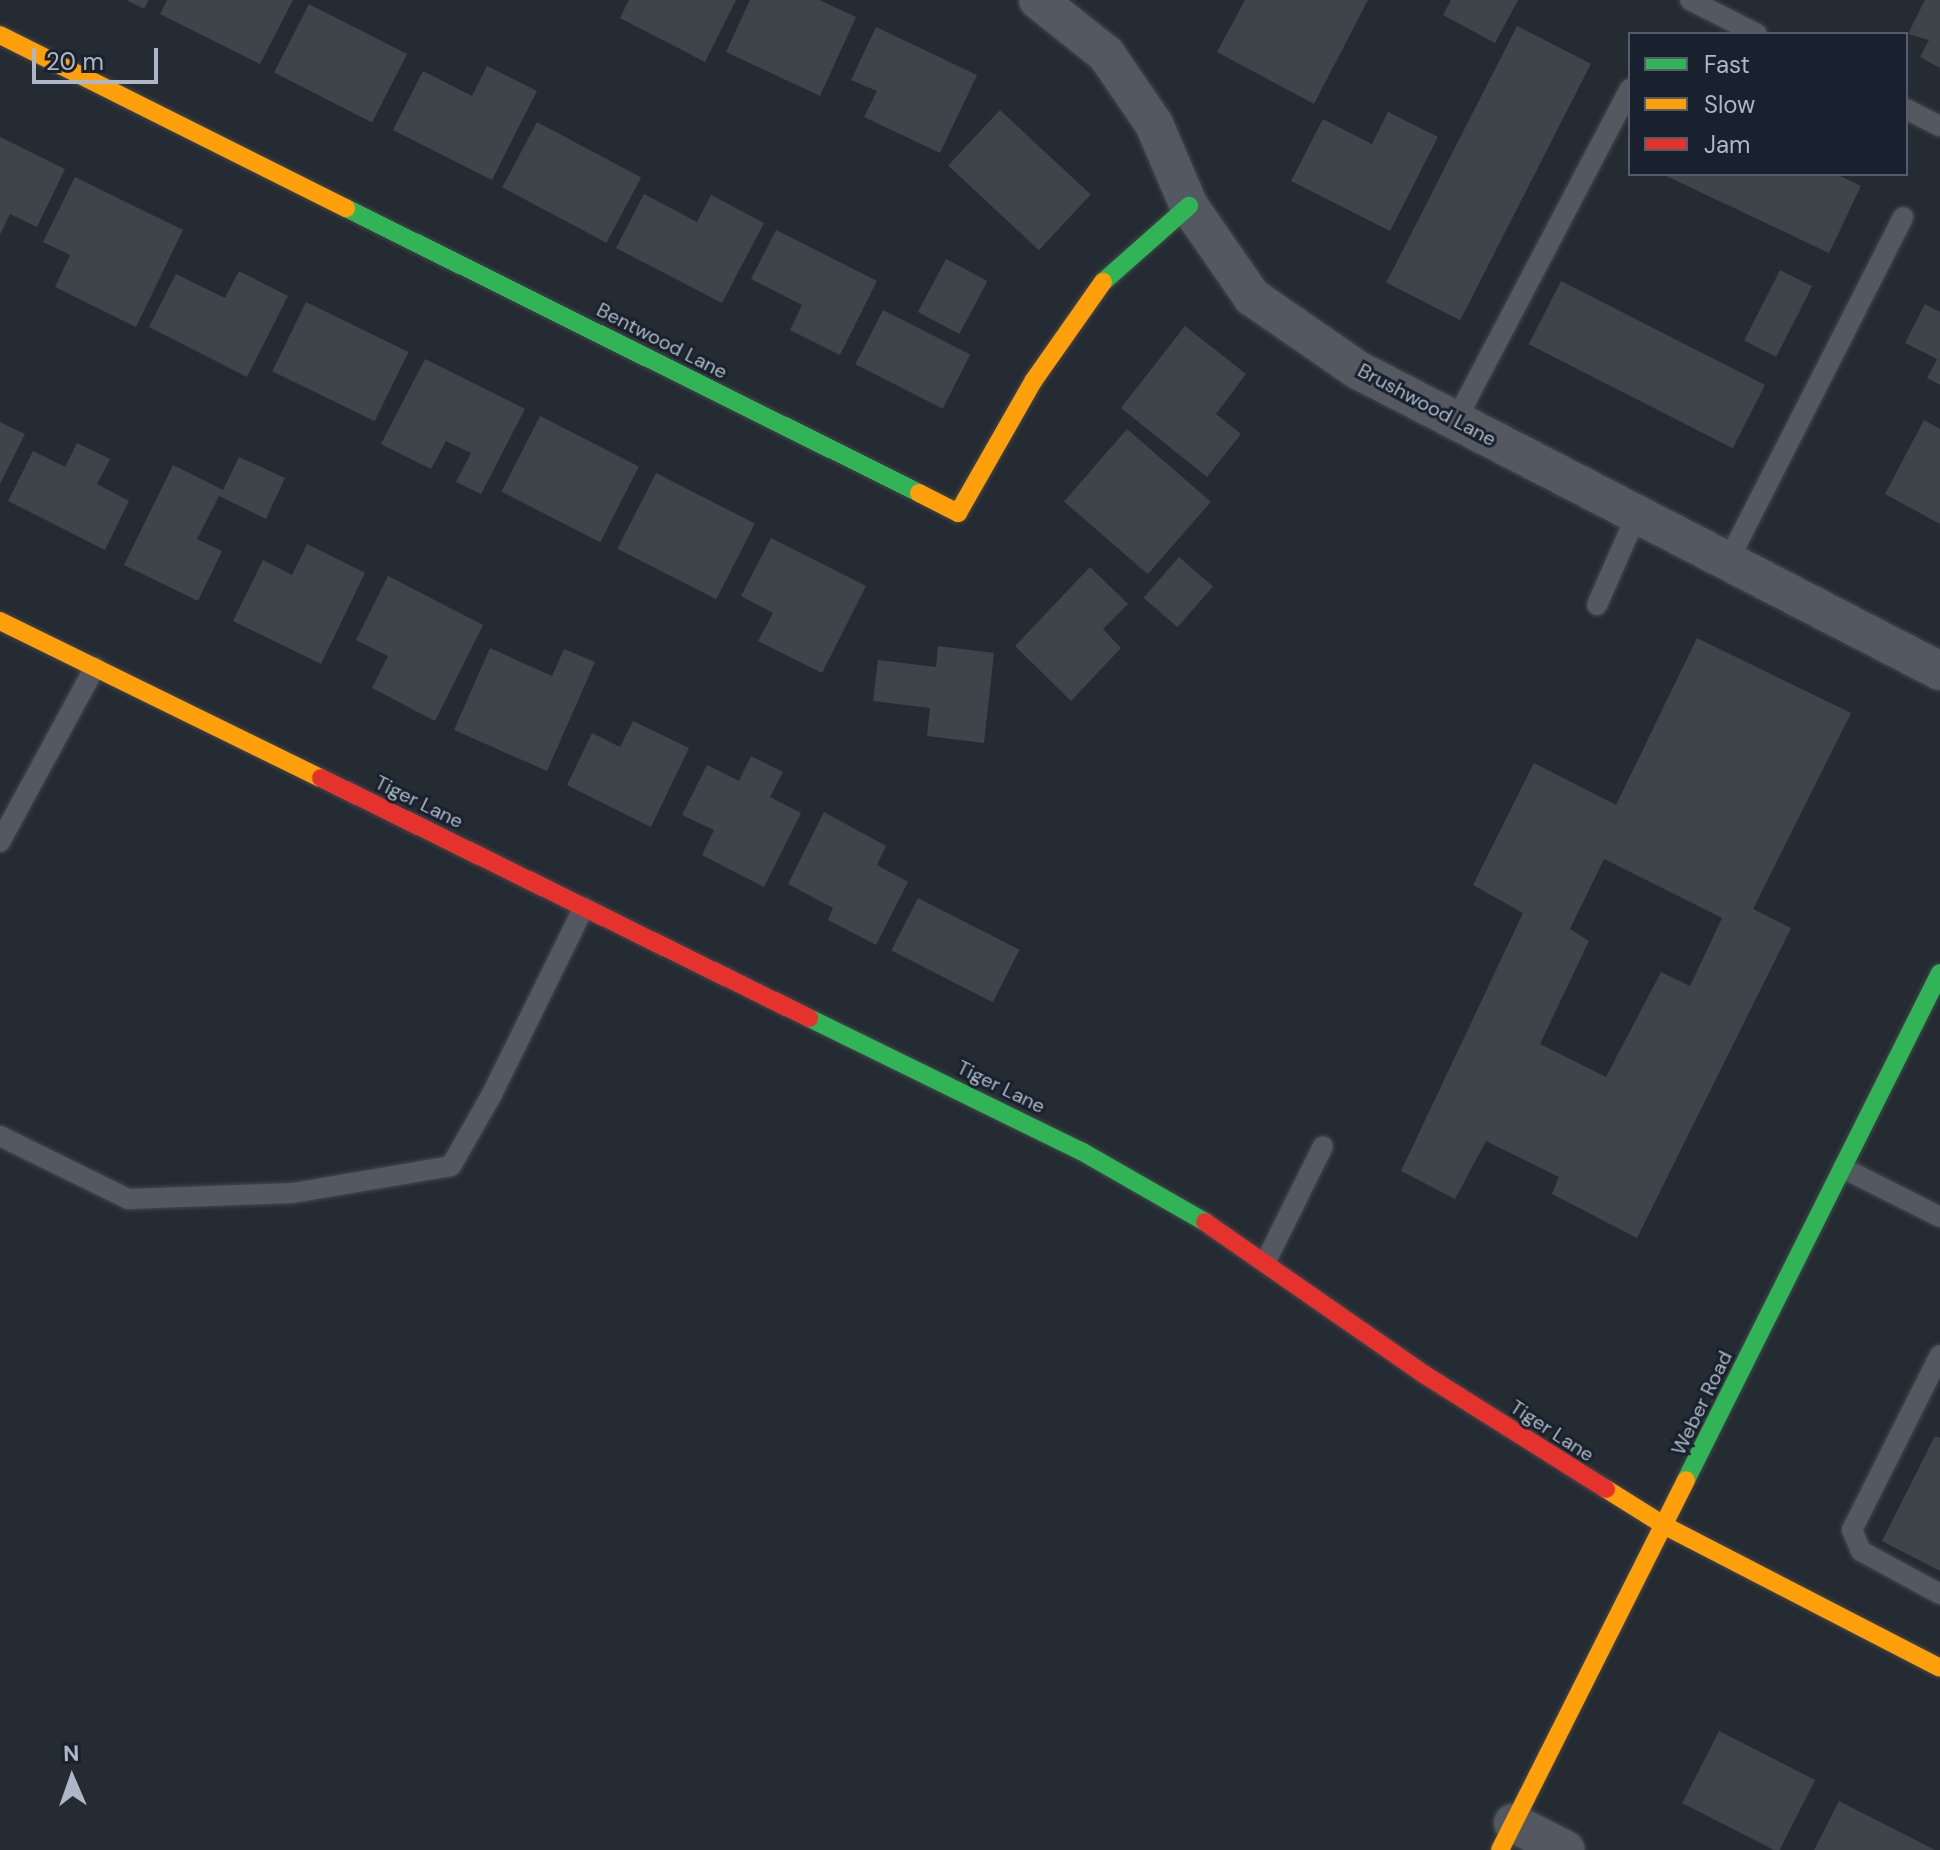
<!DOCTYPE html>
<html>
<head>
<meta charset="utf-8">
<style>
  body { margin:0 }
  #map { position:relative; width:1940px; height:1850px; overflow:hidden; background:#252b32; font-family:"DM Sans",sans-serif }
  div>[style] { position:absolute }
  .building>* { inset:0; background:#3f444b; transform-origin:0 0 }
  .roads { filter:drop-shadow(0 0 2px #42474d) drop-shadow(0 0 2px #42474d) }
  .lane>* { height:20px; margin:-10px; padding:0 10px; transform-origin:10px; border-radius:10px; background:#545961 }
  .street>* { height:38px; margin:-19px; padding:0 19px; transform-origin:19px; border-radius:19px; background:#545961 }
  .fast>* { height:18px; margin:-9px; padding:0 9px; transform-origin:9px; border-radius:9px; background:#30b455 }
  .slow>* { height:18px; margin:-9px; padding:0 9px; transform-origin:9px; border-radius:9px; background:#ff9f0a }
  .jam>* { height:18px; margin:-9px; padding:0 9px; transform-origin:9px; border-radius:9px; background:#e5322d }
  span { translate:-50% -50%; white-space:nowrap; text-align:center; line-height:1.15; -webkit-text-stroke:6px #18212d; paint-order:stroke }
  .street-label { font-size:20px; color:#adb7c5 }
  .legend { position:absolute; left:1628px; top:32px; width:280px; height:144px; box-sizing:border-box; background:#18212d; border:2px solid #545d6a; margin:0; padding:10px 14px; list-style:none; font-size:24px; color:#adb7c5 }
  .legend li { display:flex; align-items:center; gap:16px; height:40px }
  .legend b { width:40px; border:2px solid #545d6a }
  .north { position:absolute; left:32px; top:1738px; width:80px; height:80px; -webkit-text-stroke:6px #18212d; paint-order:stroke; rotate:358deg; font-size:22px; font-weight:700; line-height:32px; text-align:center; color:#adb7c5 }
  .north::after { content:''; display:block; margin:auto; width:28px; height:36px; background:#adb7c5; clip-path:polygon(50% 0,100% 100%,50% 72%,0 100%) }
  .scale { position:absolute; left:32px; top:48px; width:126px; height:36px; box-sizing:border-box; border:4px solid #adb7c5; border-top:0; padding-left:10px; font-size:24px; line-height:28px; white-space:nowrap; color:#adb7c5; -webkit-text-stroke:6px #18212d; paint-order:stroke }
</style>
</head>
<body>
<div id="map">
  <div class="building">
    <i style="clip-path:polygon(126px 0,149px 0,144px 9px)"></i>
    <i style="clip-path:polygon(167px 0,293px 0,260px 64px,160px 14px)"></i>
    <i style="clip-path:polygon(629px 0,736px 0,705px 62px,620px 18px)"></i>
    <i style="clip-path:polygon(750px 0,819px 0,856px 17px,820px 96px,726px 52px)"></i>
    <i style="clip-path:polygon(1245px 0,1368px 0,1314px 104px,1217px 52px)"></i>
    <i style="clip-path:polygon(1451px 0,1518px 0,1495px 43px,1443px 15px)"></i>
    <i style="clip-path:polygon(1925px 0,1940px 0,1940px 68px,1920px 57px,1929px 40px,1908px 34px)"></i>
    <i style="left:309px;top:4px;width:110px;height:77px;rotate:27deg"></i>
    <i style="left:1517px;top:26px;width:83px;height:288px;rotate:27deg"></i>
    <i style="clip-path:polygon(876px 27px,977px 75px,940px 153px,864px 117px,877px 91px,851px 80px)"></i>
    <i style="clip-path:polygon(487px 66px,537px 91px,492px 180px,393px 130px,423px 71px,472px 96px)"></i>
    <i style="left:1000px;top:110px;width:124px;height:76px;rotate:43deg"></i>
    <i style="clip-path:polygon(1388px 112px,1438px 137px,1390px 231px,1291px 181px,1323px 119px,1372px 144px)"></i>
    <i style="left:537px;top:122px;width:118px;height:74px;rotate:28deg"></i>
    <i style="clip-path:polygon(0 137px,65px 169px,37px 227px,10px 214px,0 235px)"></i>
    <i style="clip-path:polygon(1662px 174px,1836px 174px,1861px 186px,1829px 253px)"></i>
    <i style="clip-path:polygon(75px 177px,183px 230px,136px 327px,55px 287px,70px 255px,43px 242px)"></i>
    <i style="clip-path:polygon(644px 194px,697px 222px,711px 195px,764px 223px,722px 303px,616px 248px)"></i>
    <i style="clip-path:polygon(776px 230px,877px 281px,840px 355px,790px 330px,802px 305px,751px 279px)"></i>
    <i style="left:946px;top:259px;width:47px;height:60px;rotate:28deg"></i>
    <i style="left:1780px;top:270px;width:36px;height:79px;rotate:27deg"></i>
    <i style="clip-path:polygon(239px 271px,288px 296px,247px 377px,149px 327px,176px 274px,225px 298px)"></i>
    <i style="left:1561px;top:281px;width:229px;height:71px;rotate:27deg"></i>
    <i style="left:306px;top:302px;width:114px;height:77px;rotate:26deg"></i>
    <i style="clip-path:polygon(1925px 304px,1940px 312px,1940px 385px,1927px 378px,1937px 359px,1905px 343px)"></i>
    <i style="left:883px;top:310px;width:98px;height:61px;rotate:27deg"></i>
    <i style="clip-path:polygon(1185px 326px,1246px 374px,1216px 414px,1241px 434px,1207px 477px,1121px 408px)"></i>
    <i style="clip-path:polygon(425px 359px,525px 409px,481px 494px,456px 482px,471px 453px,446px 441px,431px 469px,381px 444px)"></i>
    <i style="left:540px;top:416px;width:111px;height:85px;rotate:27deg"></i>
    <i style="clip-path:polygon(1924px 420px,1940px 429px,1940px 524px,1885px 494px)"></i>
    <i style="clip-path:polygon(0 422px,25px 434px,0 484px)"></i>
    <i style="left:1127px;top:429px;width:111px;height:96px;rotate:41deg"></i>
    <i style="clip-path:polygon(77px 443px,110px 459px,97px 484px,129px 501px,105px 550px,8px 501px,33px 451px,65px 467px)"></i>
    <i style="clip-path:polygon(239px 457px,285px 478px,266px 519px,219px 496px,197px 539px,222px 551px,198px 601px,124px 565px,173px 465px,223px 490px)"></i>
    <i style="left:656px;top:473px;width:111px;height:85px;rotate:27deg"></i>
    <i style="clip-path:polygon(771px 538px,866px 586px,822px 673px,758px 641px,773px 613px,741px 596px)"></i>
    <i style="clip-path:polygon(307px 544px,365px 573px,321px 664px,233px 621px,263px 560px,292px 575px)"></i>
    <i style="left:1179px;top:557px;width:45px;height:54px;rotate:41deg"></i>
    <i style="clip-path:polygon(1090px 567px,1128px 604px,1103px 629px,1121px 648px,1071px 701px,1015px 646px)"></i>
    <i style="clip-path:polygon(388px 576px,483px 625px,435px 721px,372px 688px,388px 656px,356px 640px)"></i>
    <i style="clip-path:polygon(evenodd,1697px 638px,1851px 713px,1753px 909px,1791px 928px,1637px 1238px,1552px 1194px,1559px 1177px,1486px 1141px,1455px 1199px,1401px 1171px,1523px 913px,1473px 885px,1534px 763px,1616px 805px,1697px 638px,1604px 859px,1722px 918px,1690px 986px,1661px 972px,1606px 1077px,1540px 1044px,1589px 941px,1570px 929px,1604px 859px)"></i>
    <i style="clip-path:polygon(938px 646px,994px 653px,984px 743px,927px 736px,930px 708px,873px 701px,878px 660px,936px 667px)"></i>
    <i style="clip-path:polygon(490px 648px,552px 676px,564px 649px,595px 662px,547px 771px,454px 730px)"></i>
    <i style="clip-path:polygon(633px 721px,689px 748px,651px 827px,567px 785px,592px 733px,620px 747px)"></i>
    <i style="clip-path:polygon(751px 756px,783px 772px,770px 797px,801px 813px,764px 887px,702px 855px,714px 830px,682px 815px,707px 765px,739px 781px)"></i>
    <i style="clip-path:polygon(824px 812px,886px 846px,877px 865px,908px 882px,876px 945px,828px 920px,833px 908px,788px 884px)"></i>
    <i style="left:918px;top:898px;width:114px;height:59px;rotate:27deg"></i>
    <i style="clip-path:polygon(1935px 1436px,1940px 1438px,1940px 1571px,1882px 1541px)"></i>
    <i style="left:1719px;top:1731px;width:108px;height:81px;rotate:27deg"></i>
    <i style="clip-path:polygon(1839px 1801px,1935px 1850px,1814px 1850px)"></i>
  </div>
  <div class="roads">
    <div class="lane">
      <i style="left:1690px;top:0;width:75px;rotate:26.9deg"></i>
      <i style="left:1906px;top:109px;width:38px;rotate:27deg"></i>
      <i style="left:1456px;top:420px;width:374px;rotate:-62.3deg"></i>
      <i style="left:1728px;top:561px;width:386px;rotate:-63deg"></i>
      <i style="left:1597px;top:605px;width:99px;rotate:-66.3deg"></i>
      <i style="left:0;top:842px;width:199px;rotate:-61.5deg"></i>
      <i style="left:0;top:1136px;width:143px;rotate:26.2deg"></i>
      <i style="left:128px;top:1199px;width:165px;rotate:-2.1deg"></i>
      <i style="left:293px;top:1193px;width:160px;rotate:-9.7deg"></i>
      <i style="left:451px;top:1166px;width:83px;rotate:-60.3deg"></i>
      <i style="left:492px;top:1094px;width:208px;rotate:-63.8deg"></i>
      <i style="left:1843px;top:1168px;width:109px;rotate:26.8deg"></i>
      <i style="left:1266px;top:1261px;width:128px;rotate:-63.6deg"></i>
      <i style="left:1940px;top:1355px;width:196px;rotate:116.7deg"></i>
      <i style="left:1852px;top:1530px;width:23px;rotate:67deg"></i>
      <i style="left:1861px;top:1551px;width:90px;rotate:28.6deg"></i>
    </div>
    <div class="street">
      <i style="left:1038px;top:0;width:87px;rotate:38.5deg"></i>
      <i style="left:1106px;top:54px;width:85px;rotate:55.6deg"></i>
      <i style="left:1154px;top:124px;width:89px;rotate:66.9deg"></i>
      <i style="left:1189px;top:206px;width:111px;rotate:55.3deg"></i>
      <i style="left:1252px;top:297px;width:129px;rotate:34.6deg"></i>
      <i style="left:1358px;top:370px;width:655px;rotate:27.35deg"></i>
      <i style="left:1513px;top:1823px;width:59px;rotate:27deg"></i>
    </div>
    <div class="fast">
      <i style="left:346px;top:208px;width:640px;rotate:26.44deg"></i>
      <i style="left:1103px;top:282px;width:115px;rotate:-41.5deg"></i>
      <i style="left:809px;top:1018px;width:303px;rotate:26.1deg"></i>
      <i style="left:1081px;top:1151px;width:143px;rotate:29.8deg"></i>
      <i style="left:1686px;top:1480px;width:567px;rotate:-63.39deg"></i>
    </div>
    <div class="slow">
      <i style="left:0;top:35px;width:387px;rotate:26.6deg"></i>
      <i style="left:919px;top:493px;width:44px;rotate:27.1deg"></i>
      <i style="left:958px;top:513px;width:153px;rotate:-60.3deg"></i>
      <i style="left:1034px;top:380px;width:120px;rotate:-54.9deg"></i>
      <i style="left:0;top:621px;width:357px;rotate:26.1deg"></i>
      <i style="left:1606px;top:1489px;width:70px;rotate:32.1deg"></i>
      <i style="left:1665px;top:1526px;width:309px;rotate:27.3deg"></i>
      <i style="left:1500px;top:1850px;width:414px;rotate:-63.3deg"></i>
    </div>
    <div class="jam">
      <i style="left:321px;top:778px;width:544px;rotate:26.19deg"></i>
      <i style="left:1205px;top:1222px;width:268px;rotate:34.8deg"></i>
      <i style="left:1425px;top:1375px;width:214px;rotate:32.2deg"></i>
    </div>
  </div>
  <div class="street-label">
    <span style="left:662px;top:341px;rotate:27deg">Bentwood Lane</span>
    <span style="left:1427px;top:405px;rotate:28deg">Brushwood Lane</span>
    <span style="left:419px;top:802px;rotate:26deg">Tiger Lane</span>
    <span style="left:1001px;top:1087px;rotate:26deg">Tiger Lane</span>
    <span style="left:1702px;top:1403px;rotate:-64deg">Weber Road</span>
    <span style="left:1552px;top:1431px;rotate:33deg">Tiger Lane</span>
  </div>
  <ul class="legend">
  <li><b style="height:10px;background:#30b455"></b>Fast</li>
  <li><b style="height:10px;background:#ff9f0a"></b>Slow</li>
  <li><b style="height:10px;background:#e5322d"></b>Jam</li>
  </ul>
  <div class="north">N</div>
  <div class="scale">20 m</div>
</div>
</body>
</html>
